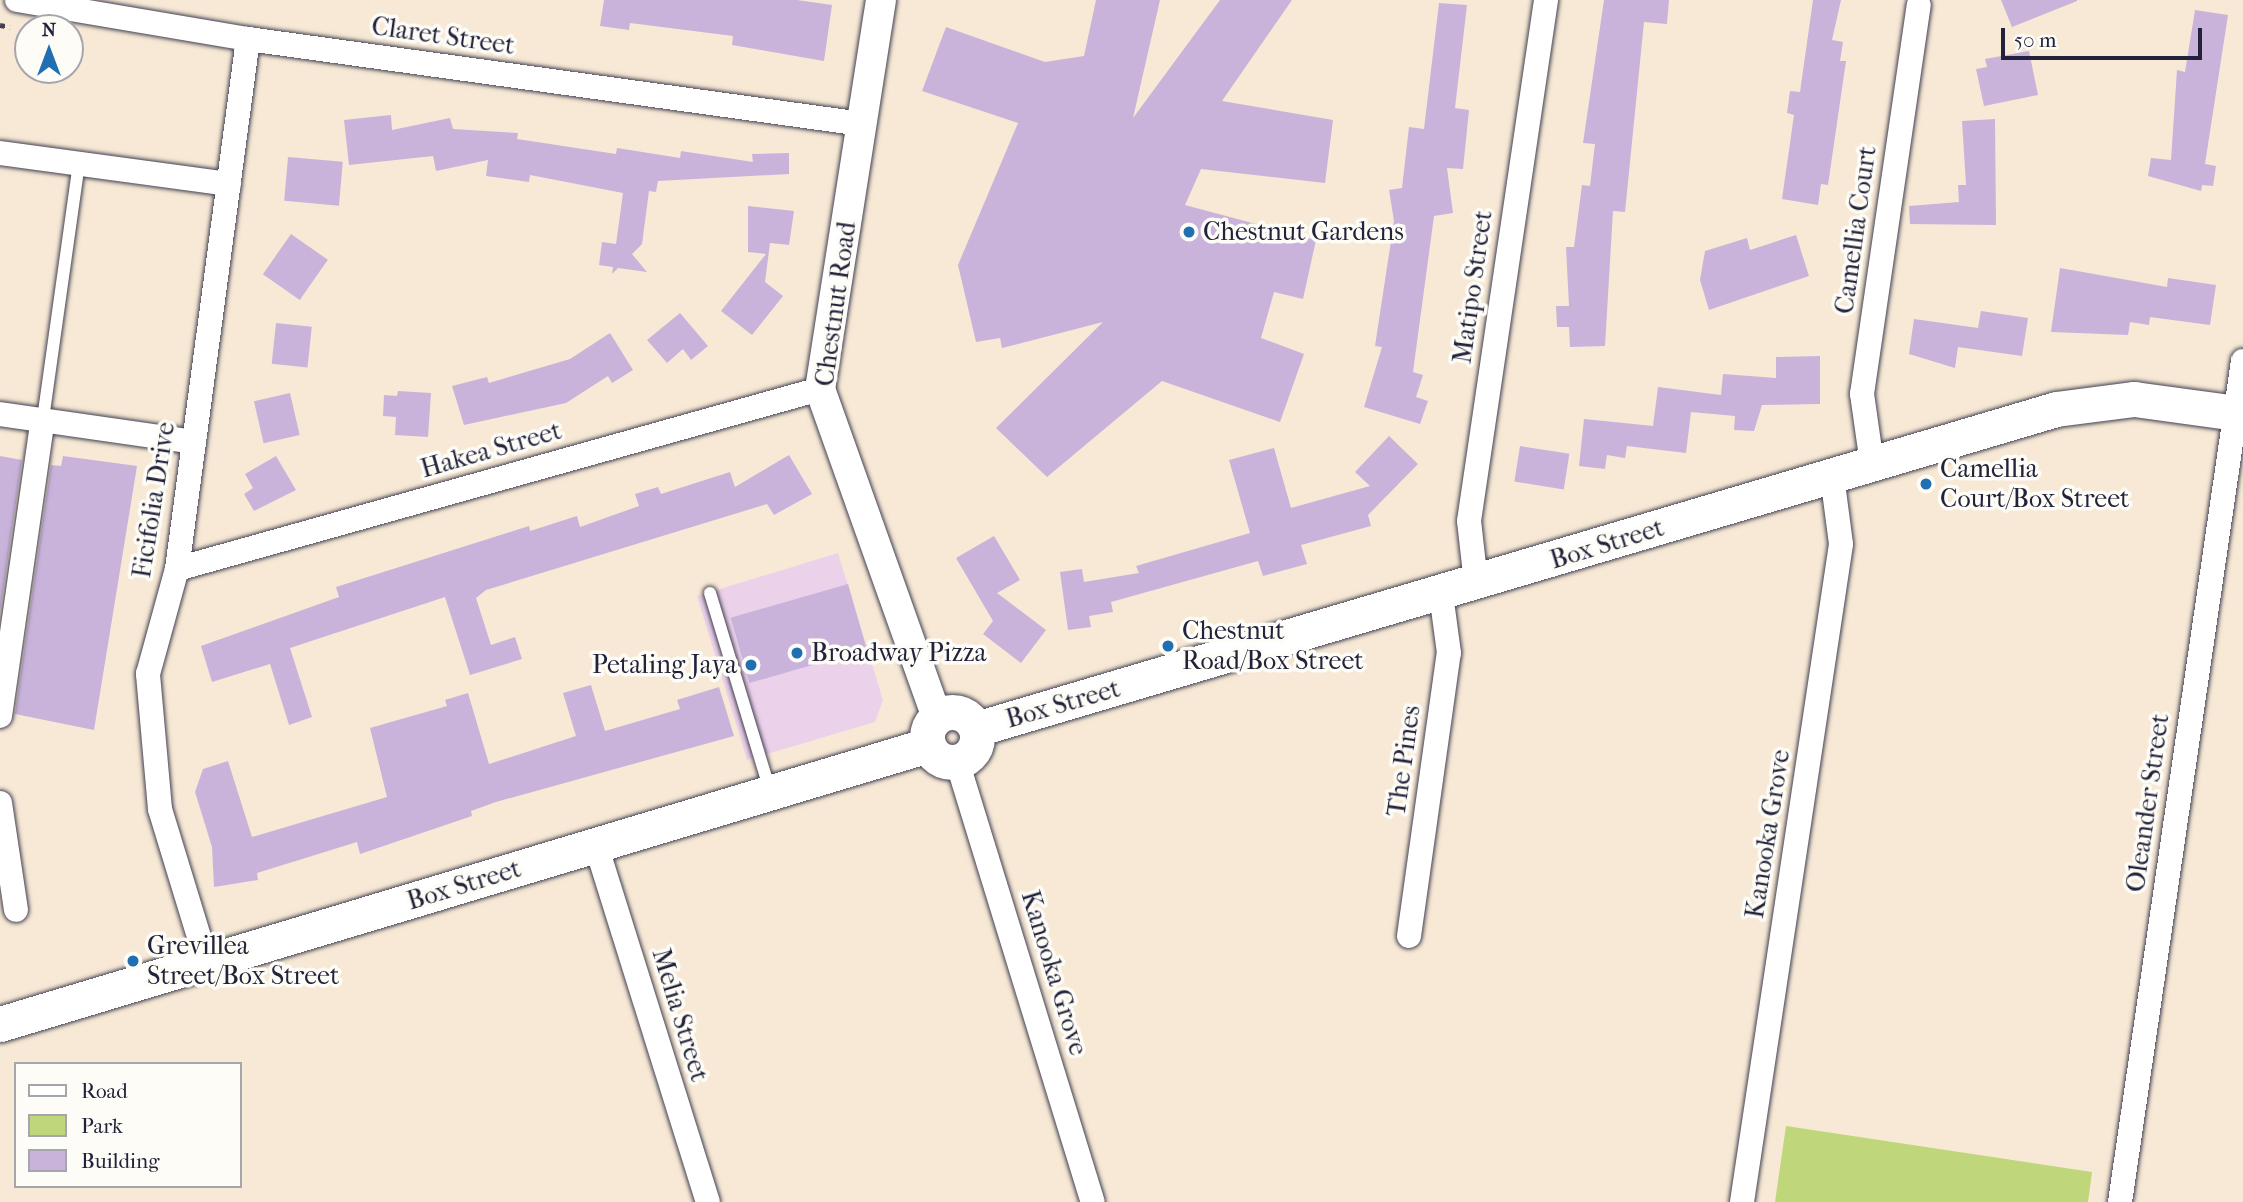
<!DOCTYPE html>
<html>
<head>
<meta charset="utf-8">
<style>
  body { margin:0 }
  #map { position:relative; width:2243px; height:1202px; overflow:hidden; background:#f7e9d5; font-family:"IM FELL French Canon",serif }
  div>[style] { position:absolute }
  .built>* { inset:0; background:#ecd1eb }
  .green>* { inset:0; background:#bfd67a }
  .building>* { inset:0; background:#c9b3db; transform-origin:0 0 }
  .path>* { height:4.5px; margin-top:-2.25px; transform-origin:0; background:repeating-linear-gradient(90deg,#424052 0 5px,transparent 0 10px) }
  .roads { filter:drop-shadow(0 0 2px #424052) drop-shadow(0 0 2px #424052) }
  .service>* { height:12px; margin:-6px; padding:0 6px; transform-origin:6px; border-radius:6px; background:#fff }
  .minor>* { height:24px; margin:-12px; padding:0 12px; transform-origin:12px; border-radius:12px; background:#fff }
  .tertiary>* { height:30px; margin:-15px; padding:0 15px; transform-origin:15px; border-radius:15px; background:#fff }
  .secondary>* { height:35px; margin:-17.5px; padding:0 17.5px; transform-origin:17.5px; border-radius:17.5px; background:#fff }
  .secondary>.ring { margin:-17.5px; padding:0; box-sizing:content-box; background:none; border:35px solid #fff; border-radius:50% }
  .dots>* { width:19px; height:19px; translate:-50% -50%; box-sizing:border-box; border:4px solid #fdfcf7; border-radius:50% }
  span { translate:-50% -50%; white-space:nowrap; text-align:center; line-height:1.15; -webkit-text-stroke:7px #fdfcf7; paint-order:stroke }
  .street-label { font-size:26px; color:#22223b }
  .poi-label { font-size:26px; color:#22223b }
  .left { translate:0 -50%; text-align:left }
  .right { translate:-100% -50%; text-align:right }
  .legend { position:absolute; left:14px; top:1062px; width:228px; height:126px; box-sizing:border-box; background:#fdfcf7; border:2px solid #a5a5ac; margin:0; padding:9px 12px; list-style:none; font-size:21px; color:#22223b }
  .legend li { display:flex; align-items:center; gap:14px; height:35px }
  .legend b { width:35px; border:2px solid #a5a5ac }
  .north { position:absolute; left:14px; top:14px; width:70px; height:70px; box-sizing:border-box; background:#fdfcf7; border:2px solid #a5a5ac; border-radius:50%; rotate:0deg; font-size:19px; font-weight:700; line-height:28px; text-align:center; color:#22223b }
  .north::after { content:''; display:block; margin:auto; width:24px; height:32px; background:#1f6fb2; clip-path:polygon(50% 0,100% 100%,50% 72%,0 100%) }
  .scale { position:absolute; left:2001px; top:28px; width:201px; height:32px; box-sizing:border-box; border:4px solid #22223b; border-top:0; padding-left:9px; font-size:21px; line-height:24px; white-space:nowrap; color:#22223b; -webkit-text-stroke:5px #fdfcf7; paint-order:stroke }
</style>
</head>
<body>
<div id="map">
  <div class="built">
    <i style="clip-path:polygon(838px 553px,883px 700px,875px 722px,747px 760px,697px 596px)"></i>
  </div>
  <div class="green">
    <i style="clip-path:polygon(1786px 1126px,2092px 1172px,2088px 1202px,1775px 1202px)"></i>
  </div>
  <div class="building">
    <i style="clip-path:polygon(604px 0,797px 0,832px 5px,824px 61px,732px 45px,733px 36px,630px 23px,629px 30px,600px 26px)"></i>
    <i style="clip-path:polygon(1096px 0,1160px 0,1133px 118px,1220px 0,1292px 0,1222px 101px,1333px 120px,1325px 183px,1201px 169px,1185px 205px,1316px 240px,1303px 299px,1274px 292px,1261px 338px,1304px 354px,1280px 422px,1162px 381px,1047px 477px,996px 428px,1103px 322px,1002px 348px,1000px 338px,976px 342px,958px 265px,1018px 123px,922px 91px,946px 27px,1045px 62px,1084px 56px)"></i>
    <i style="clip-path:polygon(1604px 0,1669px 0,1667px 24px,1644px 22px,1625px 212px,1613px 211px,1605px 346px,1570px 347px,1569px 327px,1557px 327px,1556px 306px,1569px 306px,1566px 247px,1574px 247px,1582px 185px,1590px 186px,1595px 144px,1583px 143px)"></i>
    <i style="clip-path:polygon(1813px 0,1841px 0,1832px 40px,1843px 42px,1840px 61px,1846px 61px,1828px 185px,1821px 184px,1818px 205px,1782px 199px,1794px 115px,1787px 113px,1790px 91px,1800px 92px)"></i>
    <i style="clip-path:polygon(2001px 0,2077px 0,2077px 1px,2012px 27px)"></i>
    <i style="clip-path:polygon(1439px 3px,1467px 5px,1455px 108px,1469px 110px,1463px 169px,1447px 168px,1453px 213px,1434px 216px,1413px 372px,1423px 375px,1416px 397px,1428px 401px,1420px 424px,1364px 407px,1382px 347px,1375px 346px,1394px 221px,1389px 190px,1402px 188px,1409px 127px,1424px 129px)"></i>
    <i style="clip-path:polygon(2195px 10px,2228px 15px,2205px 164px,2216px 166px,2213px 186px,2202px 185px,2201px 191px,2148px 176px,2151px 158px,2171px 160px,2177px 70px,2185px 72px)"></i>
    <i style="clip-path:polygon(2029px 51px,2038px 95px,1984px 106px,1976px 69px,1987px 67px,1985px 59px)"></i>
    <i style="clip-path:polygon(391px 115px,392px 130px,450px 118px,453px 129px,518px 133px,517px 139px,616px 154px,617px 148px,680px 158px,681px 151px,753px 162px,752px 154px,789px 153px,789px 174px,658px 181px,656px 192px,649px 191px,642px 244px,632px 254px,647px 272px,618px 268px,612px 274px,613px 267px,599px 265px,602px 242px,616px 244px,623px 193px,530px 175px,529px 182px,486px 176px,488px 160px,436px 171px,433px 156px,349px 165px,344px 120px)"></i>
    <i style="clip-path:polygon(1995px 119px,1996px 225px,1910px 224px,1909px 206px,1959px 202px,1958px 185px,1966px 185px,1962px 121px)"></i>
    <i style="left:288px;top:157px;width:55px;height:44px;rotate:5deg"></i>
    <i style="clip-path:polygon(748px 206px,794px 211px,789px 245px,770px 243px,765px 282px,783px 296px,752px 335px,721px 311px,766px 254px,748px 252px)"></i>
    <i style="left:291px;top:234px;width:45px;height:49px;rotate:35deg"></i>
    <i style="clip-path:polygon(1796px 235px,1809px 276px,1709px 310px,1700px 280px,1705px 251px,1747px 238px,1750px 250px)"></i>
    <i style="clip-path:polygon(2060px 268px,2167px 287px,2168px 278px,2216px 285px,2210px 325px,2150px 317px,2149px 325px,2130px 322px,2128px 335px,2051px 332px)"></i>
    <i style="clip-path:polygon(1981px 311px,2028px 318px,2022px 356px,1958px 347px,1955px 368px,1909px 354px,1914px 319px,1978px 328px)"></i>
    <i style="clip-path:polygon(680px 313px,708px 346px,691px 360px,683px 349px,667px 363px,647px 340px)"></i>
    <i style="left:276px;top:323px;width:36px;height:41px;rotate:6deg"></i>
    <i style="clip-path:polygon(610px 333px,633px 370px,612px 383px,608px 376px,566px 403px,464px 425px,452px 386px,487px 377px,489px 383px,570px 359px)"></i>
    <i style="clip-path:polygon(1820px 356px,1820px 404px,1762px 405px,1754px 431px,1734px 430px,1735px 416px,1691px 412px,1686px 453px,1627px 446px,1625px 458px,1607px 455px,1605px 469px,1579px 466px,1584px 419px,1653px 426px,1658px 387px,1721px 395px,1723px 374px,1776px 378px,1776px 357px)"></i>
    <i style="clip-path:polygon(398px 391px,431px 393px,428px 437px,395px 435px,396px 417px,383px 416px,384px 395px,397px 396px)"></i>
    <i style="left:290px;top:393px;width:43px;height:37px;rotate:77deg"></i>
    <i style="clip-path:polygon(1389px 436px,1418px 464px,1368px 515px,1371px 526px,1301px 545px,1307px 564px,1263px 576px,1258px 561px,1111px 602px,1113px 612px,1089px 616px,1091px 627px,1068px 630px,1060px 572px,1082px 569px,1084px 582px,1139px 573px,1136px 566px,1250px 533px,1229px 460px,1274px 448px,1291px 508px,1370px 486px,1355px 472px)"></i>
    <i style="left:1520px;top:446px;width:50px;height:36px;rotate:9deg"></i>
    <i style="clip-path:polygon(789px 455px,812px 494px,774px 515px,767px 504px,486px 590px,476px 598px,491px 645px,515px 637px,522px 659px,470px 675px,445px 597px,290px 648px,312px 717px,289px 725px,270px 664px,212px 682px,201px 646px,339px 597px,336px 587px,529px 526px,530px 531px,577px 516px,580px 527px,639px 506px,635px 494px,658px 487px,661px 494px,730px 472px,735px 487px)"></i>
    <i style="clip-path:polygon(0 456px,22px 460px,0 612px)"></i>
    <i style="clip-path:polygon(63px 456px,137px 466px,94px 730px,15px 714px,51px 465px,61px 466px)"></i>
    <i style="clip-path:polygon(276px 456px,296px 490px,254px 511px,244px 494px,253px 488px,245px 474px)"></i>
    <i style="clip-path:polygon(994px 536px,1020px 580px,997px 593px,1046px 630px,1021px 663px,983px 634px,993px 621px,956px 558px)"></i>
    <i style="left:848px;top:584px;width:68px;height:122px;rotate:74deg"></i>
    <i style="clip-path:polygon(591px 685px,605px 731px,680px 709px,677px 700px,719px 687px,734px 736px,496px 802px,471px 811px,472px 816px,360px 854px,357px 842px,257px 873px,258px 880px,214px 887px,212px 847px,195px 792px,203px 769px,228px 761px,252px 837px,387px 797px,370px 728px,447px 706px,445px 700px,468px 693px,489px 764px,576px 736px,563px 693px)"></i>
  </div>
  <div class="path">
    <i style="left:0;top:25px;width:10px;rotate:11deg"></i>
  </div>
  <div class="roads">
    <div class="service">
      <i style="left:43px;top:419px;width:258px;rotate:-82deg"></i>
      <i style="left:710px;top:593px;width:207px;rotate:73.1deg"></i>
    </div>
    <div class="minor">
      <i style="left:17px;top:0;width:234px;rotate:9.6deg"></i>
      <i style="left:248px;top:39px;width:620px;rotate:7.88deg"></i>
      <i style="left:0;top:153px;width:231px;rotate:7.7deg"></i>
      <i style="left:0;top:414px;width:196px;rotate:8.2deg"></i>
      <i style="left:1872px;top:464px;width:71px;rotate:-98.1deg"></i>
      <i style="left:1862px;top:394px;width:393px;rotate:-81.7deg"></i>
      <i style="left:177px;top:569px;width:668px;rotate:-15.64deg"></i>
      <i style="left:1476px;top:583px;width:62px;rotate:-96.4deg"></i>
      <i style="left:1469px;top:521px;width:527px;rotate:-81.59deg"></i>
      <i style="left:0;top:716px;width:300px;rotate:-81.8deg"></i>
      <i style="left:957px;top:761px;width:461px;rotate:72.9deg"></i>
      <i style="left:0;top:803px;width:108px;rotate:81.5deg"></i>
      <i style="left:596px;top:845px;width:374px;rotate:72.6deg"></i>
      <i style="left:1409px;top:936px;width:286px;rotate:-82deg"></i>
      <i style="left:1449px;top:653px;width:60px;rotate:-97.7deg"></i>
      <i style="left:207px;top:963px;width:161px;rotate:-107deg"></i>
      <i style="left:160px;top:809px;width:136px;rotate:-95.1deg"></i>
      <i style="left:148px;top:674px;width:109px;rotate:-74.6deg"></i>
      <i style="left:177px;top:569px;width:535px;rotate:-82.37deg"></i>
      <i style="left:1742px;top:1202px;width:665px;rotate:-81.44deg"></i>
      <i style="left:1841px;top:544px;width:69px;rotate:-97.5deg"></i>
      <i style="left:2120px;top:1202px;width:850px;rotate:-81.68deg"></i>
    </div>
    <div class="tertiary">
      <i style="left:881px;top:0;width:394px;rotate:98.9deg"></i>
      <i style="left:820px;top:389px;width:348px;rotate:70.4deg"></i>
    </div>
    <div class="secondary">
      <i class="ring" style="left:927px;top:712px;width:15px;height:15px"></i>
      <i style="left:976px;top:729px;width:1126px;rotate:-16.5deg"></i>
      <i style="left:2056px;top:409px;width:79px;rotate:-7.3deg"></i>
      <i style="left:2134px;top:399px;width:110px;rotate:7.8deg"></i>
      <i style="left:0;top:1024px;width:969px;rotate:-16.73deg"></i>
    </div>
  </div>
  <div class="dots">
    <i style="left:1189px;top:232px;background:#1f6fb2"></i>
    <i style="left:1926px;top:484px;background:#1f6fb2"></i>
    <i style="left:1168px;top:646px;background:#1f6fb2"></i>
    <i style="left:797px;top:653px;background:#1f6fb2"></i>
    <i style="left:751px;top:665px;background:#1f6fb2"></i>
    <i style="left:133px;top:961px;background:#1f6fb2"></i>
  </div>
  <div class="street-label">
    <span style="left:443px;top:36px;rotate:8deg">Claret Street</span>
    <span style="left:1856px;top:230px;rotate:-82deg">Camellia Court</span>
    <span style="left:1473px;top:287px;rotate:-82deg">Matipo Street</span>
    <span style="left:836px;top:304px;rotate:-82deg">Chestnut Road</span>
    <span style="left:491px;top:450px;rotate:-16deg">Hakea Street</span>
    <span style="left:154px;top:500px;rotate:-81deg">Ficifolia Drive</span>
    <span style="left:1607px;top:544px;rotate:-17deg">Box Street</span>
    <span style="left:1063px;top:704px;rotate:-16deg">Box Street</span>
    <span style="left:1404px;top:761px;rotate:-82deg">The Pines</span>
    <span style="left:2148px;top:803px;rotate:-82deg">Oleander Street</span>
    <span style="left:1768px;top:834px;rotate:-81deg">Kanooka Grove</span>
    <span style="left:464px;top:885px;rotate:-17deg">Box Street</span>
    <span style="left:1054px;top:973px;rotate:73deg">Kanooka Grove</span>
    <span style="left:680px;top:1015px;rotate:73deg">Melia Street</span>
  </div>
  <div class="poi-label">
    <span class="left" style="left:1203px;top:232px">Chestnut Gardens</span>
    <span class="left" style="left:1940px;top:484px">Camellia<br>Court/Box Street</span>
    <span class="left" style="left:1182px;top:646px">Chestnut<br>Road/Box Street</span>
    <span class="left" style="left:811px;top:653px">Broadway Pizza</span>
    <span class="right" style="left:737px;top:665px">Petaling Jaya</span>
    <span class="left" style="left:147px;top:961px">Grevillea<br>Street/Box Street</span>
  </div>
  <ul class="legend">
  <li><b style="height:9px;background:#fff"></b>Road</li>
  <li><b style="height:19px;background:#bfd67a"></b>Park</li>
  <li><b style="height:19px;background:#c9b3db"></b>Building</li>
  </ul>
  <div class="north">N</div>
  <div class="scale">50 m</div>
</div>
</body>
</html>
